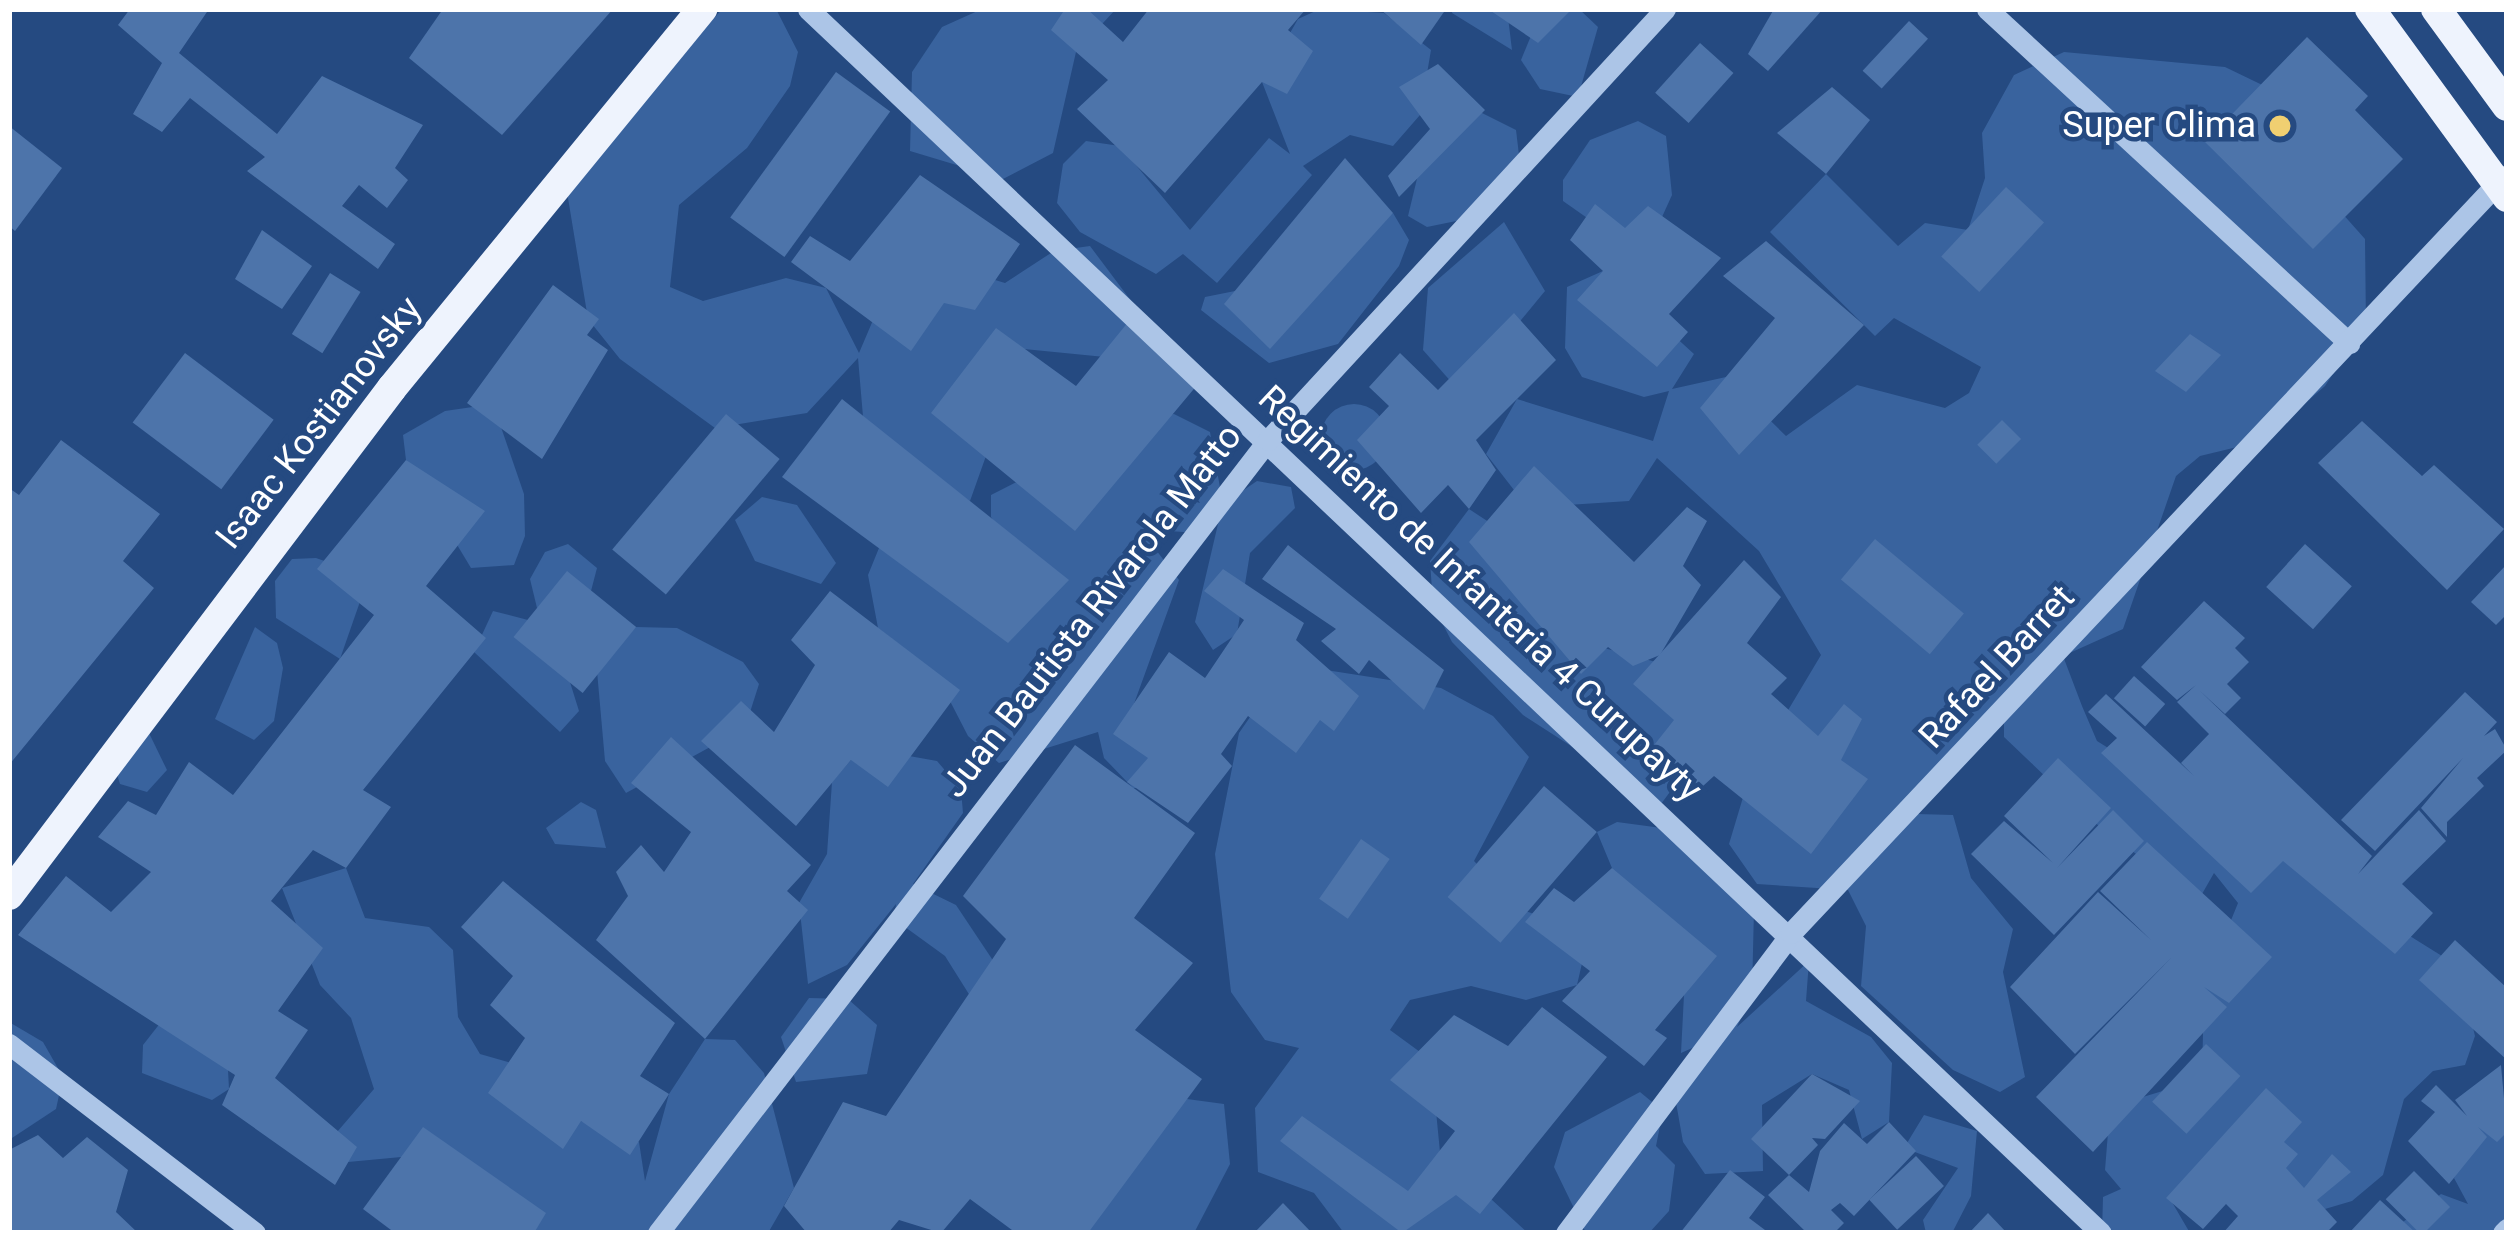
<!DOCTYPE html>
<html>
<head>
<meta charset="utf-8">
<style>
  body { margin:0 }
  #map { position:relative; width:2516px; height:1242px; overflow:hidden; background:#254a81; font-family:Roboto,sans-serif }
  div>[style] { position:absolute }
  .green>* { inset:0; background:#39639e }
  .round { border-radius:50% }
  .building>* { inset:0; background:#4d74aa; transform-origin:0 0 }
  .minor>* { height:21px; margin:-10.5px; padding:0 10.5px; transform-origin:10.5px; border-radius:10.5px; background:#acc5e7 }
  .major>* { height:30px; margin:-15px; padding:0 15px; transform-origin:15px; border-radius:15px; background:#eef3fd }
  .dots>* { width:33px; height:33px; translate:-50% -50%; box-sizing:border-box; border:6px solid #254a81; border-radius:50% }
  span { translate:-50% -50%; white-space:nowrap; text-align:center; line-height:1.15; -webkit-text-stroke:9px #254a81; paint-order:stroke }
  .poi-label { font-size:36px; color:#fff }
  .right { translate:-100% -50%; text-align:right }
  .street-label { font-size:36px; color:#fff }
  .frame { position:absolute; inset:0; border:12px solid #fff; pointer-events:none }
</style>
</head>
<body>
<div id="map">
  <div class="green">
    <i style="clip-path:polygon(722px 9px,776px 9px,798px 52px,790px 86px,747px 148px,679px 205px,670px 287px,703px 301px,786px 278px,826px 288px,859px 353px,885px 292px,956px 268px,1005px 283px,1054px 251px,1090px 246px,1153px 330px,1115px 358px,1024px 349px,970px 501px,865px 440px,858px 358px,807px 413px,715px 428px,620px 359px,588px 319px,567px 192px)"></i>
    <i style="clip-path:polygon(982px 9px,1116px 9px,1076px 52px,1053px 153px,1003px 179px,910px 151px,912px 72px,942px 27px)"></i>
    <i style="clip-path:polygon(1320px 9px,1384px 13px,1431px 50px,1420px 115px,1393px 146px,1350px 135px,1303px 166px,1312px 175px,1217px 283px,1183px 254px,1156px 274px,1080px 232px,1057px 203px,1063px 164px,1086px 141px,1120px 146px,1190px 230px,1269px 138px,1290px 154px,1262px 82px,1298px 19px)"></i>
    <i style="clip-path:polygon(1507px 9px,1512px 50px,1452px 13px,1453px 9px)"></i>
    <i style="clip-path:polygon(1542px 9px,1579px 9px,1598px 27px,1578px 97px,1540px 89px,1521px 60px)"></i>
    <i style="clip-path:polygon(2064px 52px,2225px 67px,2281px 94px,2333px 203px,2365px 239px,2366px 324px,2325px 386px,2262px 441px,2200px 456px,2176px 476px,2123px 629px,2063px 656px,2082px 706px,2097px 741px,2458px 966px,2475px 1036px,2465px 1065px,2433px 1071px,2404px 1099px,2383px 1175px,2352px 1201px,2325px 1209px,2169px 1197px,2190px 1233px,2102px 1233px,2103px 1197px,2121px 1189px,2105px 1170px,2110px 1107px,2202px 1079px,2204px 987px,2238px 903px,2214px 873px,2198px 901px,2090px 819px,2004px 737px,2004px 709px,1917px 814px,1953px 815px,1971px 878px,2013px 929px,2003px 972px,2025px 1077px,2000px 1092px,1953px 1070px,1861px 986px,1866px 926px,1848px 890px,1757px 884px,1729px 844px,1750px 774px,1821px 655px,1759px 551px,1657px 458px,1629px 501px,1552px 506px,1514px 490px,1486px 454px,1517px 399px,1653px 441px,1669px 391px,1644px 397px,1582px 377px,1565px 348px,1567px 287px,1603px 271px,1694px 354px,1672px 389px,1726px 377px,1786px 436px,1857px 385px,1945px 408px,1969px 393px,1981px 367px,1894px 318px,1875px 336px,1770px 232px,1826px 174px,1898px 246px,1925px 223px,1968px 230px,1985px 178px,1982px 133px,2014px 75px)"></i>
    <i style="clip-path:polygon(1470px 107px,1516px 130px,1519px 155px,1466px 219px,1427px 227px,1408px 216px,1422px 158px)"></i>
    <i style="clip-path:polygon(1638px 121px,1666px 136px,1672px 195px,1662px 217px,1610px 234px,1563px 201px,1563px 180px,1590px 140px)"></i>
    <i style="clip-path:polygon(1393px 213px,1409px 240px,1399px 266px,1338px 344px,1269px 363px,1201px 310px,1205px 297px,1235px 291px,1263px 299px)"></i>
    <i style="clip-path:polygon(1504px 222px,1545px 291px,1461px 393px,1423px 350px,1428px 288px)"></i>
    <i class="round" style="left:1321px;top:404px;width:66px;height:66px"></i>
    <i style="clip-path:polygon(493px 404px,524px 494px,525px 536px,514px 565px,471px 568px,406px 460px,403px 435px,445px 411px)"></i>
    <i style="clip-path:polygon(1174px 414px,1210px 432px,1223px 504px,1257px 481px,1291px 487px,1295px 508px,1250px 553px,1237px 634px,1213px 650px,1195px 622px,1222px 507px,1198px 533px,1140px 529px,1179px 580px,1131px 712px,1162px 788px,1133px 788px,1104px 758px,1098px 732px,999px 763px,968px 736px,935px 672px,878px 628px,868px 575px,879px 548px,1031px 578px,991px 517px,991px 495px,1141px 418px)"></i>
    <i style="clip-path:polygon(762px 497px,797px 505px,836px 563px,821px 584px,755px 561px,735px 520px)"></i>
    <i style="clip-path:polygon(1469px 509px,1536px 553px,1593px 645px,1693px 672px,1684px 773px,1661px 804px,1523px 715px,1452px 642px,1433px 605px,1430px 561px)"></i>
    <i style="clip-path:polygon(568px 544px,597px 568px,591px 591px,537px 608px,530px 579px,545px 552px)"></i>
    <i style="clip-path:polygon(316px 558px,347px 569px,363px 593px,340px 659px,276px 618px,275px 581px,292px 559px)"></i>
    <i style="clip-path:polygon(493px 611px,528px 620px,569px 679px,579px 711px,560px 732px,474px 652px)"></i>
    <i style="clip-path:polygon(255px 627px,277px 643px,283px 668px,274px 721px,254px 740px,215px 719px)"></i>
    <i style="clip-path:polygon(636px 627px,677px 628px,743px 662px,759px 684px,745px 728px,626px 793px,605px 761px,597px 671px)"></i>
    <i style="clip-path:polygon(1313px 668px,1441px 688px,1493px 716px,1529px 757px,1474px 861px,1520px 909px,1589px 933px,1577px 985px,1526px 1000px,1471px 986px,1410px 1000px,1390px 1030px,1431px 1060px,1440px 1152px,1528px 1233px,1344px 1233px,1314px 1193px,1258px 1172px,1255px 1108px,1299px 1048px,1265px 1040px,1231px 992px,1215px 854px,1239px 733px,1266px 694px)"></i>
    <i style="clip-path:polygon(148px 731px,167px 770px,147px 792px,120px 784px,112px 758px)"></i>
    <i style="clip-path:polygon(898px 754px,937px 761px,961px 789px,963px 813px,913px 884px,956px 905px,992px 959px,1000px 979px,977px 1007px,945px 956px,894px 919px,896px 904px,847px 965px,808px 984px,799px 903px,827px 854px,832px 782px,851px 760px)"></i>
    <i style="clip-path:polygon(581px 802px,596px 810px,606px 848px,555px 844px,546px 828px)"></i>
    <i style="clip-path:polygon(1617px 822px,1669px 829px,1754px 909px,1752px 993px,1737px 1027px,1809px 961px,1806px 1001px,1871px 1037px,1892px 1063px,1889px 1122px,1862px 1139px,1849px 1090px,1812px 1074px,1762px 1105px,1763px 1171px,1705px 1174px,1683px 1142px,1675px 1097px,1728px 1032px,1681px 1053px,1684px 995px,1646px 950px,1597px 832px)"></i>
    <i style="clip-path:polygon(346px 868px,365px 918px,429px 927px,453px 950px,458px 1017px,480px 1054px,508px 1062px,581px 1121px,639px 1142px,645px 1181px,669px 1094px,705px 1039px,735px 1040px,764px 1073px,794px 1188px,768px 1233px,490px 1233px,444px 1153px,348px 1162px,331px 1139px,374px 1089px,351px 1018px,320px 985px,282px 888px)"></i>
    <i style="clip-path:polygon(809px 998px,848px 999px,877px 1025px,867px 1074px,796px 1082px,781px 1037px)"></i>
    <i style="clip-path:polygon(172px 1008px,228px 1070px,229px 1089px,212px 1100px,142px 1073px,143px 1045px)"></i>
    <i style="clip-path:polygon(9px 1022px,43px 1042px,63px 1077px,56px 1109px,12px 1138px)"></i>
    <i style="clip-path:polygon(1640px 1092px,1663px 1111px,1656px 1146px,1675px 1165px,1669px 1211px,1649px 1233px,1586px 1233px,1554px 1167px,1565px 1132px)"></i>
    <i style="clip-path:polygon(1187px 1099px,1224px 1104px,1230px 1164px,1194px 1233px,1055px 1233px,1117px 1133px)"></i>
    <i style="clip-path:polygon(1924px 1115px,1977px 1131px,1971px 1196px,1952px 1233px,1926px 1233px,1923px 1220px,1958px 1168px,1904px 1148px)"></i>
    <i style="clip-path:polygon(2478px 1127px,2507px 1127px,2507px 1233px,2388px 1233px,2441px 1194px,2468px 1204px,2454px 1178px)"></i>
  </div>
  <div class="building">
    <i style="clip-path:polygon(130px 9px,209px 9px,179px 53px,277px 134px,322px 76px,423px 125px,395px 168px,408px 180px,387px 208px,359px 185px,342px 206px,395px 244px,378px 269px,247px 171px,265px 157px,190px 98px,162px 132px,133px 114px,162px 63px,118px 25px)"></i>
    <i style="clip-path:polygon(443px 9px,613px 9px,502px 135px,409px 58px)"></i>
    <i style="clip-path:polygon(1065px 9px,1087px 9px,1123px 42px,1149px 9px,1306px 9px,1288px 30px,1313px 51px,1287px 94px,1262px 82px,1165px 193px,1077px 109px,1108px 80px,1051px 30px)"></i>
    <i style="clip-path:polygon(1380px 9px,1446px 9px,1421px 45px)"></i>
    <i style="clip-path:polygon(1488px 9px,1572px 9px,1538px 43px)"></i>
    <i style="clip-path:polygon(1774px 9px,1823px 9px,1768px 71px,1748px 54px)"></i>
    <i style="left:1909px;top:21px;width:26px;height:68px;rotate:43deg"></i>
    <i style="clip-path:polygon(2307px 37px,2368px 96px,2355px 110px,2403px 159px,2313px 249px,2205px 142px)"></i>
    <i style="left:1700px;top:43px;width:45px;height:67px;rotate:42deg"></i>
    <i style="clip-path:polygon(1438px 64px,1485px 110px,1399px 197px,1388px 176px,1430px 129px,1399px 87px)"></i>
    <i style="left:836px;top:72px;width:67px;height:180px;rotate:36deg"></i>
    <i style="clip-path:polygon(1832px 87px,1870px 120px,1826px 174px,1777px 133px)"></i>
    <i style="clip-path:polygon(9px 126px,62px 168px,15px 231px,9px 226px)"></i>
    <i style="clip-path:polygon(1345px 158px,1393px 213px,1270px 349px,1224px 304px)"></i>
    <i style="clip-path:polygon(920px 175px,1020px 244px,975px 310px,944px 303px,911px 351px,791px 262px,810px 236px,850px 261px)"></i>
    <i style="left:2006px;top:187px;width:52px;height:95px;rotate:43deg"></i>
    <i style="clip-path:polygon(1595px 204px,1625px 228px,1648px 206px,1721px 258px,1669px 314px,1688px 332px,1657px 367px,1577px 300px,1603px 271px,1570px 240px)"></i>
    <i style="clip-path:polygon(262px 230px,312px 266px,282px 309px,235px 279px)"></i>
    <i style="clip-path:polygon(1766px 241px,1864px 325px,1739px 455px,1700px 408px,1775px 318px,1723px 276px)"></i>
    <i style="left:330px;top:273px;width:36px;height:72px;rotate:32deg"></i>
    <i style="clip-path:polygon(553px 285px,599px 319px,587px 335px,608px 350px,542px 459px,467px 403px)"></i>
    <i style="clip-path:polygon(1514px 313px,1556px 360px,1476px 440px,1496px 470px,1469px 509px,1448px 485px,1421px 513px,1357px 440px,1389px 406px,1369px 387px,1400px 353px,1438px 390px)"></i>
    <i style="clip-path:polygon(1129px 321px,1198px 384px,1075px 531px,931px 413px,996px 328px,1076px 386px)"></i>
    <i style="clip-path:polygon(2190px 334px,2221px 355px,2186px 392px,2155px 371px)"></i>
    <i style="left:185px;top:353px;width:111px;height:87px;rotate:37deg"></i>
    <i style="clip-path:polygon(842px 399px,1069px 580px,1008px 643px,782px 477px)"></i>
    <i style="left:726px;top:414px;width:70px;height:177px;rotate:40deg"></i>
    <i style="left:2002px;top:420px;width:27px;height:35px;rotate:45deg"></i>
    <i style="clip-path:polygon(2362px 421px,2422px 476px,2434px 465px,2504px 529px,2447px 590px,2318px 463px)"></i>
    <i style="clip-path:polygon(61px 440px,160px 514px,123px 561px,154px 588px,9px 765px,9px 488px,19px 495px)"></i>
    <i style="clip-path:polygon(406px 460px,485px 511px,426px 586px,486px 638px,363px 790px,391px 807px,346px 868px,313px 850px,271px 901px,323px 948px,278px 1011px,308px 1030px,275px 1078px,357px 1147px,335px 1185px,222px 1105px,235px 1075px,18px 935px,66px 876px,111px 912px,151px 872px,98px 837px,128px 801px,156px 815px,189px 762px,233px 795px,374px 615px,317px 569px)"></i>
    <i style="clip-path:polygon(1534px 466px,1634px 562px,1687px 507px,1707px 521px,1683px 566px,1701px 585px,1660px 655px,1633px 666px,1608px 647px,1581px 674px,1469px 542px)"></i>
    <i style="left:1875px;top:539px;width:116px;height:53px;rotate:40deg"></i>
    <i style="left:2305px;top:544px;width:63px;height:58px;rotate:42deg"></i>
    <i style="clip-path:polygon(1288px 545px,1444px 670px,1424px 710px,1369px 660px,1359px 674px,1321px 641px,1336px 629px,1262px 579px)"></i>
    <i style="clip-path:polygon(1744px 560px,1781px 597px,1747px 643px,1787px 678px,1771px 694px,1818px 736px,1844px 704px,1862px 719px,1841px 760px,1868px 779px,1811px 854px,1714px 776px,1691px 797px,1647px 754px,1674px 720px,1633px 684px)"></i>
    <i style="clip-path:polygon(2507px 564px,2507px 614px,2496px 625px,2471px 602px)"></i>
    <i style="clip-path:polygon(1223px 569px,1304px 623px,1296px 640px,1359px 696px,1334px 731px,1320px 720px,1296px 753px,1248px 716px,1221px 754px,1232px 766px,1188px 823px,1127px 782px,1148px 758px,1113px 734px,1169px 652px,1205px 678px,1244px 620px,1204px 591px)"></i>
    <i style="left:567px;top:571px;width:89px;height:85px;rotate:39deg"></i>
    <i style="clip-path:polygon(830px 591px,960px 690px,888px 787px,851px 760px,796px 826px,701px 741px,741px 701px,774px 732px,815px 665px,791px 640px)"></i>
    <i style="clip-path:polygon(2204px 601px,2245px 638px,2235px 648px,2249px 662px,2227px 684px,2241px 698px,2225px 714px,2199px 690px,2372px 856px,2358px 874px,2419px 810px,2446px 841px,2402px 884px,2433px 913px,2395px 954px,2283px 861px,2251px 893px,2101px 753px,2117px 738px,2088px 712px,2106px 694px,2194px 776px,2181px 763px,2209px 734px,2177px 702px,2196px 685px,2177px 700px,2141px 667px)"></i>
    <i style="left:2134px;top:676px;width:42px;height:30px;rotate:42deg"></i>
    <i style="clip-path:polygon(2465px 692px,2497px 722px,2484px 736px,2495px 729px,2507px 750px,2477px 778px,2484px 786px,2447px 822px,2447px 837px,2421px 808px,2463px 758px,2375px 851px,2341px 820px)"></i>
    <i style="clip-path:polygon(671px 737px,811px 865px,787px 891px,808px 910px,705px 1039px,596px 940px,628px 896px,616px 872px,641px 845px,664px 872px,691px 832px,631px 783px)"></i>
    <i style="clip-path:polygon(1075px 745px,1195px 833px,1134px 918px,1193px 963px,1135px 1030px,1202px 1079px,1088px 1233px,1016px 1233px,970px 1199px,941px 1233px,899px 1220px,888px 1233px,807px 1233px,784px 1206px,794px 1188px,843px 1102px,886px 1116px,1006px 939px,963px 896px)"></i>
    <i style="clip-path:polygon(2058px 758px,2111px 808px,2057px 868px,2113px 810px,2144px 841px,2054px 935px,1971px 854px,2004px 821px,2053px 863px,2004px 816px)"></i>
    <i style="left:1544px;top:786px;width:70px;height:147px;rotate:41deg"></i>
    <i style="left:1361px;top:839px;width:35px;height:73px;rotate:35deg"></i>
    <i style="clip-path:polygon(2147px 842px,2272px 957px,2229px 1003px,2204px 987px,2227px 1007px,2093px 1152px,2036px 1097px,2172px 957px,2075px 1054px,2010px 987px,2098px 892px,2151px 940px,2100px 891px)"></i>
    <i style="clip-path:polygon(1612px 868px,1717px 956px,1655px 1030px,1667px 1038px,1644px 1066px,1562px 1001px,1590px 971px,1525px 922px,1554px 888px,1574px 902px)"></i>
    <i style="clip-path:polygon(503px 881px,675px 1023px,640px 1076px,669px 1094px,630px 1155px,581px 1121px,563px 1149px,488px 1093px,525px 1038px,490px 1005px,513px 976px,461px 927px)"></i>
    <i style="clip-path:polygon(2455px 940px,2507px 988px,2507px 1060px,2419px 980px)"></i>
    <i style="clip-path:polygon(1542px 1007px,1607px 1057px,1480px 1214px,1456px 1195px,1402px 1233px,1280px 1141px,1302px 1116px,1408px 1191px,1455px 1131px,1390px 1080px,1454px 1015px,1508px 1046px)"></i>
    <i style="left:2206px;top:1044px;width:47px;height:79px;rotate:43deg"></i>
    <i style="clip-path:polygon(2501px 1065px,2507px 1132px,2497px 1142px,2478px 1127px,2487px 1137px,2449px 1184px,2408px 1141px,2435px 1112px,2421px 1101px,2436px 1085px,2467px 1116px,2455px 1100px)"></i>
    <i style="clip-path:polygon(1812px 1074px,1860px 1101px,1825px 1139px,1812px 1138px,1818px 1145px,1789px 1175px,1751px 1139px)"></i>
    <i style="clip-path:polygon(2266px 1088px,2302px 1122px,2284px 1142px,2298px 1154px,2286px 1168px,2304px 1188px,2332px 1154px,2351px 1172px,2317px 1200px,2337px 1222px,2326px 1233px,2223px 1233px,2238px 1216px,2226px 1204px,2203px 1229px,2166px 1198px)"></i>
    <i style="clip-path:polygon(1889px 1122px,1916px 1151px,1854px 1216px,1840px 1203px,1831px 1210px,1844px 1223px,1834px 1233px,1807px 1233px,1768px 1195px,1789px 1175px,1809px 1192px,1820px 1151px,1844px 1123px,1867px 1144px)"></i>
    <i style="clip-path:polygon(423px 1127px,546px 1213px,534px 1233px,395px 1233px,363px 1209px)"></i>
    <i style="clip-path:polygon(38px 1135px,63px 1158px,87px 1137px,128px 1170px,116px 1212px,138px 1233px,9px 1233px,9px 1150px)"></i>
    <i style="left:1916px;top:1156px;width:41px;height:64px;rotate:47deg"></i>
    <i style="clip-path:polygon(1730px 1170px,1765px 1197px,1749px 1218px,1769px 1233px,1680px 1233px)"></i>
    <i style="left:2414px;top:1171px;width:51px;height:40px;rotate:45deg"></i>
    <i style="clip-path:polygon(2380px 1200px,2416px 1233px,2349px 1233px)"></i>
    <i style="clip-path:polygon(1283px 1203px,1312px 1233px,1254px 1233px)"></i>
    <i style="clip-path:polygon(1988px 1213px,2007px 1233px,1969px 1233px)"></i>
  </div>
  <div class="minor">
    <i style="left:808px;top:9px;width:1780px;rotate:43.43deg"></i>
    <i style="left:1987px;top:9px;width:493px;rotate:42.7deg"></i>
    <i style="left:9px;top:1044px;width:310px;rotate:37.5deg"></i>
    <i style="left:658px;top:1233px;width:1000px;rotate:-52.43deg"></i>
    <i style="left:1268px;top:440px;width:586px;rotate:-47.35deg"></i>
    <i style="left:1566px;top:1233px;width:375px;rotate:-53.1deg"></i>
    <i style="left:1791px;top:933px;width:1040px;rotate:-46.71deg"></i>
    <i style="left:2503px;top:1233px;width:6px;rotate:-45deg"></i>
  </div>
  <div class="major">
    <i style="left:2370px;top:9px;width:233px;rotate:53.9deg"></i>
    <i style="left:2436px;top:9px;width:120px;rotate:53.8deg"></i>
    <i style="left:9px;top:895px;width:635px;rotate:-52.93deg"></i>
    <i style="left:392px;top:388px;width:490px;rotate:-50.7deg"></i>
  </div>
  <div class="dots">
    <i style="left:2280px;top:126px;background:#f0cf71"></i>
  </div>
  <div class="poi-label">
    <span class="right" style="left:2256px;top:126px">Super Clima</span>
  </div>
  <div class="street-label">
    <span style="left:319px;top:423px;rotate:-52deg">Isaac Kostianovsky</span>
    <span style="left:1480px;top:594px;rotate:43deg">Regimiento de Infanteria 4 Curupayty</span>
    <span style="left:1092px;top:611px;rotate:-52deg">Juan Bautista Rivarola Matto</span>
    <span style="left:1997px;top:667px;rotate:-47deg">Rafael Barret</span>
  </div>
  <div class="frame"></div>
</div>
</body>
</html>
